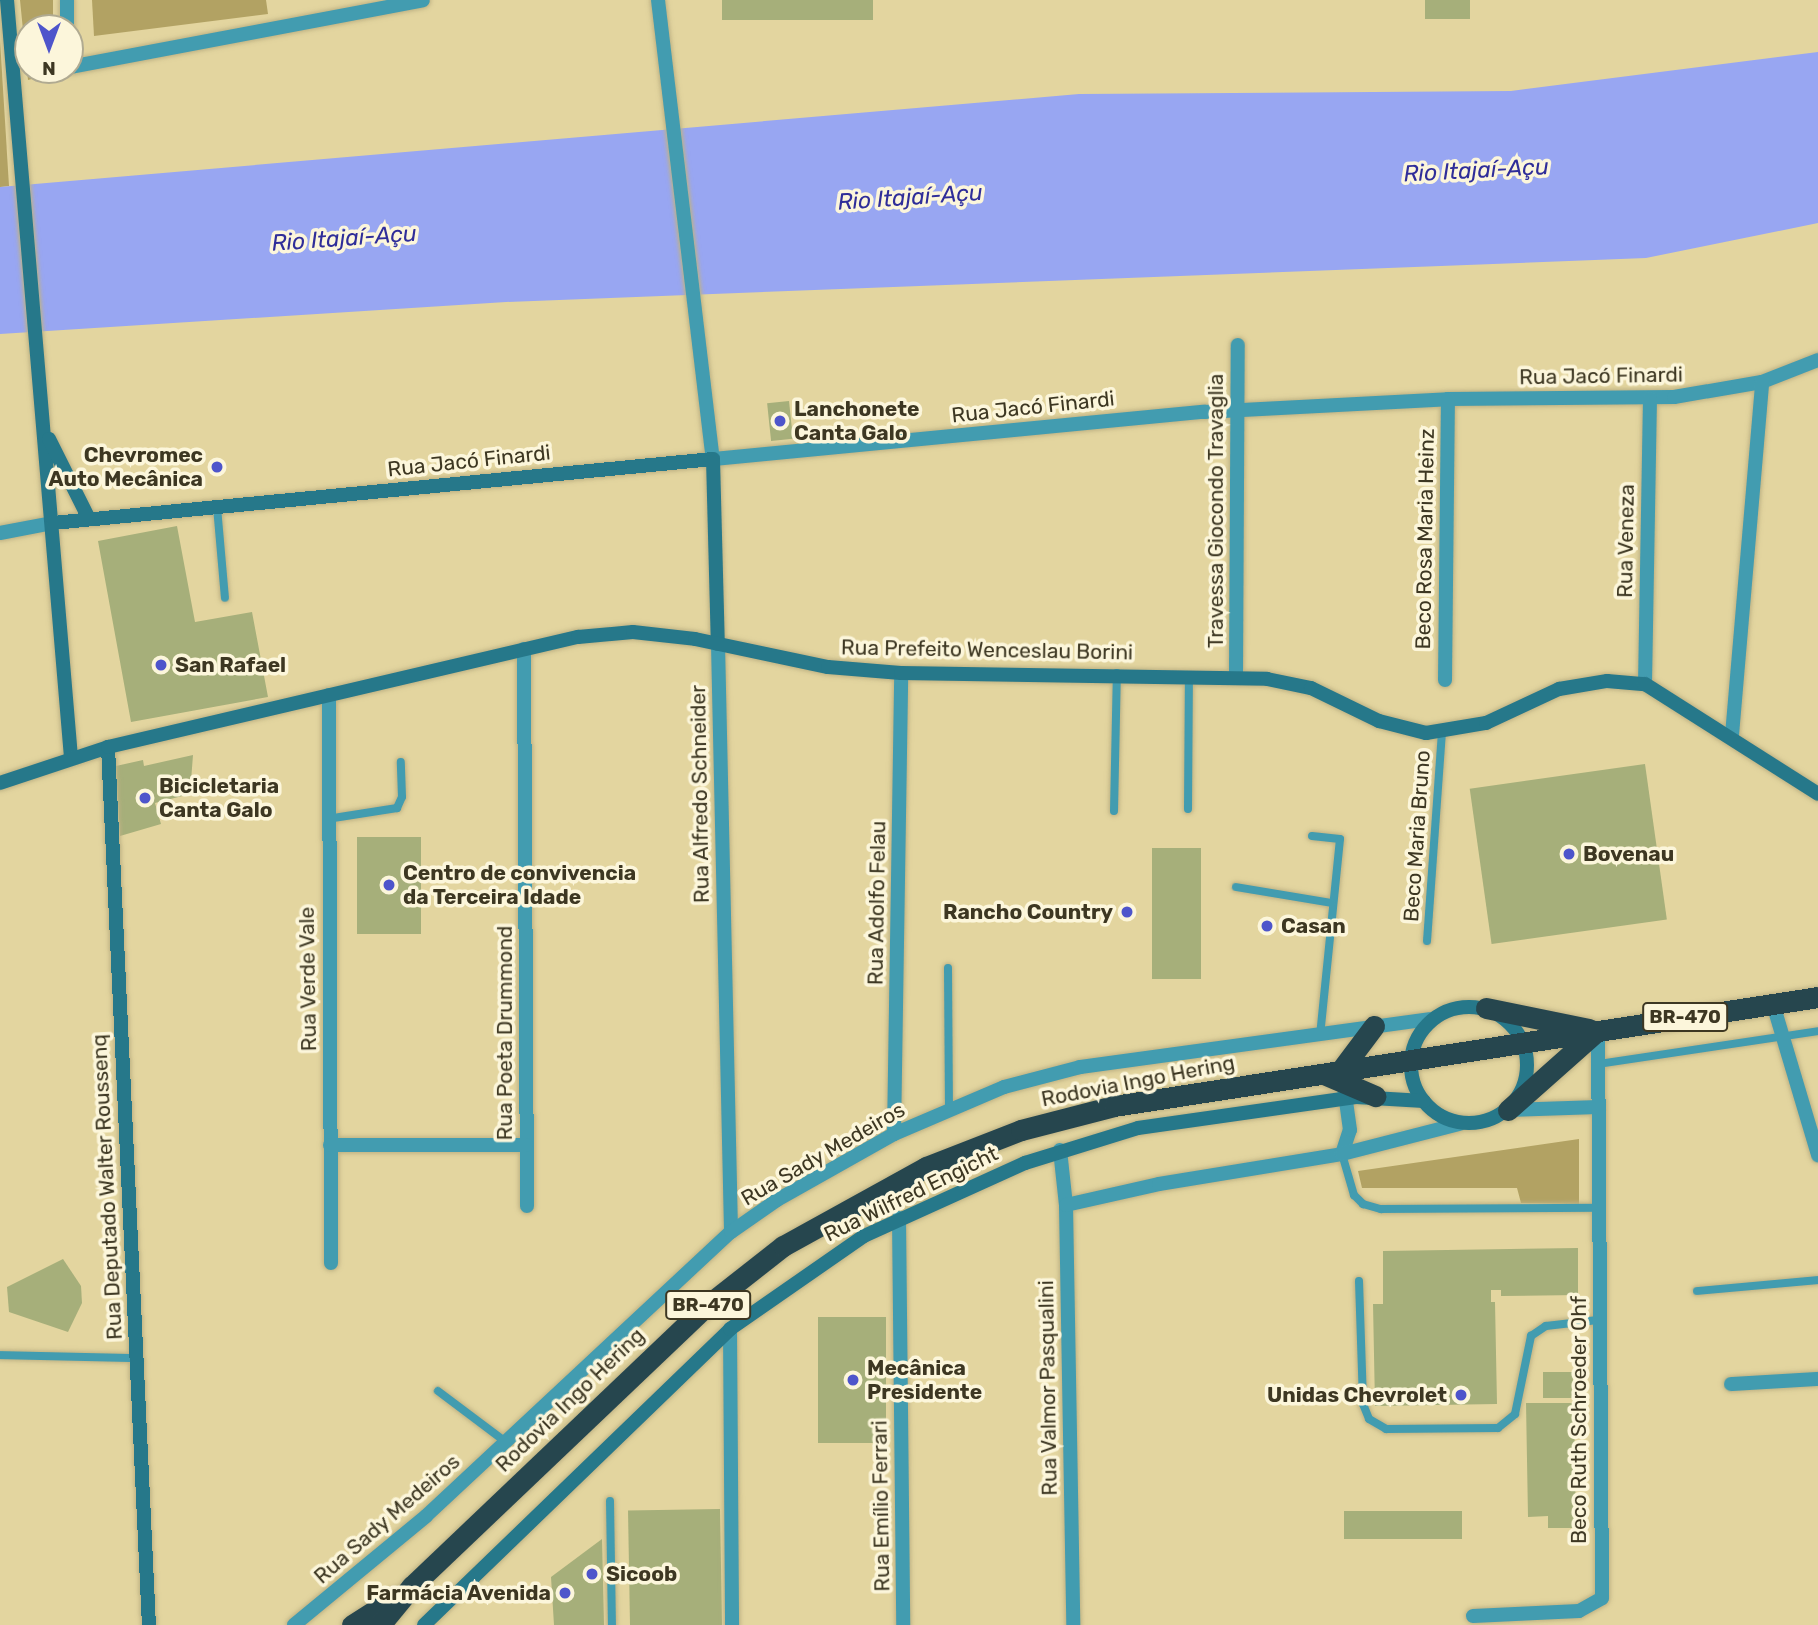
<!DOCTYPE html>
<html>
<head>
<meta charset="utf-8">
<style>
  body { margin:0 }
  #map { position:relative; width:1818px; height:1625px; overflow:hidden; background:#e3d59f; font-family:Rubik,sans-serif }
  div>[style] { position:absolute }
  .green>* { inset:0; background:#b2a263 }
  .water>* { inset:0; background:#98a6f2 }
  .building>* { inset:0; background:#a6af7a; transform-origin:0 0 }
  .roads { filter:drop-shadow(0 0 2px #beb284) drop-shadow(0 0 2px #beb284) }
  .lane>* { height:8px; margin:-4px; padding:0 4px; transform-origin:4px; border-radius:4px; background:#429cb0 }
  .street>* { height:14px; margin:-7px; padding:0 7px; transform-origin:7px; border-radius:7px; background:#429cb0 }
  .secondary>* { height:14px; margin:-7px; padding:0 7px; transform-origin:7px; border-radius:7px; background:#26788a }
  .secondary>.ring { margin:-7px; padding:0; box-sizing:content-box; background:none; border:14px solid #26788a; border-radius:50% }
  .highway>* { height:21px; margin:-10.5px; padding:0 10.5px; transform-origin:10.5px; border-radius:10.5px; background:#26464e }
  .dots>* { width:19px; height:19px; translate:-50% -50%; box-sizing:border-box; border:4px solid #fcf6db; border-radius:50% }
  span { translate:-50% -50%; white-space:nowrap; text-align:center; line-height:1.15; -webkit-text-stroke:7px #fcf6db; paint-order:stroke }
  .shield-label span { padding:2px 5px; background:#fcf6db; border:2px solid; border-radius:5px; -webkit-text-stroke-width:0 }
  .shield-label { font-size:19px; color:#3d3722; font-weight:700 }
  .street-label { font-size:21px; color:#3d3722 }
  .poi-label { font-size:21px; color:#3d3722; font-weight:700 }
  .left { translate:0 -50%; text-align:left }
  .right { translate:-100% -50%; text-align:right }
  .water-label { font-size:23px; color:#2f2d99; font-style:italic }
  .north { position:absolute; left:14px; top:14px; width:70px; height:70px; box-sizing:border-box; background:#fcf6db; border:2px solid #b0aa91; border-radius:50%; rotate:180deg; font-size:19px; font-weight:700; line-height:28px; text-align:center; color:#3d3722 }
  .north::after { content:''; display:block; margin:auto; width:24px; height:32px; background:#4e55cb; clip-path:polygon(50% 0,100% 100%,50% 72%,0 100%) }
</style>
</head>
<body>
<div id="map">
  <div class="green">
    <i style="clip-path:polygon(20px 0,53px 0,53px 28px,28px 28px,28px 70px,54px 73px,28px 80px)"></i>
    <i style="clip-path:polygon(92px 0,266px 0,268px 14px,94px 36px)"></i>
    <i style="clip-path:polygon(0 40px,9px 186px,0 187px)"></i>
    <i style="clip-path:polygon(1579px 1139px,1579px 1204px,1521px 1203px,1517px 1188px,1362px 1188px,1358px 1171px)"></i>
  </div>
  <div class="water">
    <i style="clip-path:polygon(1818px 52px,1818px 223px,1646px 258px,506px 302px,0 334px,0 187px,1079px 94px,1511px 91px)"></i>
  </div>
  <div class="building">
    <i style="left:722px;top:0;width:151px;height:20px"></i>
    <i style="left:1425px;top:0;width:45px;height:19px"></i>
    <i style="left:789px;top:401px;width:38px;height:22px;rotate:84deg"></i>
    <i style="clip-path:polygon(177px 526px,195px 622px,252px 612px,268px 697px,131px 722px,98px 541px)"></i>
    <i style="clip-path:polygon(193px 755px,190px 794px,155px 803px,161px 824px,120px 836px,116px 766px,143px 760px,144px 766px)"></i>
    <i style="left:1645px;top:764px;width:157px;height:177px;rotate:82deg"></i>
    <i style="left:357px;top:837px;width:64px;height:97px"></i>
    <i style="left:1152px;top:848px;width:49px;height:131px"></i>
    <i style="clip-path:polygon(1578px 1248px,1578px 1295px,1501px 1296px,1501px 1290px,1491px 1290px,1491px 1302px,1495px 1302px,1497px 1404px,1375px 1406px,1373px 1304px,1383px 1304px,1383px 1251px)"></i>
    <i style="clip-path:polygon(63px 1259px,81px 1286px,82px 1303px,68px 1332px,9px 1312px,7px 1287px)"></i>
    <i style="left:818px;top:1317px;width:68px;height:126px"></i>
    <i style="left:1543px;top:1372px;width:30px;height:26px"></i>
    <i style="clip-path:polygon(1526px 1403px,1574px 1403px,1576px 1528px,1548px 1528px,1548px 1516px,1528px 1517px)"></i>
    <i style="left:720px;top:1509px;width:116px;height:92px;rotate:89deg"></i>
    <i style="left:1462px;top:1511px;width:28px;height:118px;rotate:90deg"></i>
    <i style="clip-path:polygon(602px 1539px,604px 1625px,554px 1625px,551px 1577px)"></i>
  </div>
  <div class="roads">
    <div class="lane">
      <i style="left:217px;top:507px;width:91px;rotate:85deg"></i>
      <i style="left:1188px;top:809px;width:134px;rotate:-89.6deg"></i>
      <i style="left:1114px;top:811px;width:138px;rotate:-88.8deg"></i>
      <i style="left:327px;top:819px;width:71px;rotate:-8.9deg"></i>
      <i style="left:397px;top:808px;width:12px;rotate:-66deg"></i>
      <i style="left:402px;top:797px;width:35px;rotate:-92deg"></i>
      <i style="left:1312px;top:836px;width:28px;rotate:6deg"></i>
      <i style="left:1340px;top:839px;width:197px;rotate:95.8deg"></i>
      <i style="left:1236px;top:887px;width:97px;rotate:9.5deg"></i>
      <i style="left:1427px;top:941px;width:209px;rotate:-85.9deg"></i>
      <i style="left:948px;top:968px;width:141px;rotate:89.6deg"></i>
      <i style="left:1598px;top:1064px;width:222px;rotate:-8.5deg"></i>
      <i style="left:1342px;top:1154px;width:43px;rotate:73.7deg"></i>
      <i style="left:1354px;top:1195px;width:13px;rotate:45deg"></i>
      <i style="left:1363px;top:1204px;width:19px;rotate:16deg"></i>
      <i style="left:1381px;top:1209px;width:217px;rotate:-0.3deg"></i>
      <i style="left:1359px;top:1281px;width:123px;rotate:88.1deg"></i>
      <i style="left:1363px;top:1404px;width:16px;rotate:68deg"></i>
      <i style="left:1369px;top:1419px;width:20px;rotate:30deg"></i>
      <i style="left:1386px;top:1429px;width:112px;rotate:-0.5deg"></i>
      <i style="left:1498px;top:1428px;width:22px;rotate:-39deg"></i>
      <i style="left:1515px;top:1414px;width:80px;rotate:-78.4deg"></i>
      <i style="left:1531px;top:1336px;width:18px;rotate:-34deg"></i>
      <i style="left:1546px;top:1326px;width:52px;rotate:-6.6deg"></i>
      <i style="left:1697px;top:1291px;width:121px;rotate:-5.2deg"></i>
      <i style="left:0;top:1355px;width:137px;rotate:1.3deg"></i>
      <i style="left:438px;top:1391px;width:85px;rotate:36.9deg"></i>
      <i style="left:610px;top:1501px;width:124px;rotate:89.1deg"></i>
    </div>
    <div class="street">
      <i style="left:67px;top:0;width:28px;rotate:90deg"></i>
      <i style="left:658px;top:0;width:462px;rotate:83.2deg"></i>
      <i style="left:713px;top:459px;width:493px;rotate:-5.5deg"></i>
      <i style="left:1204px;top:412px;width:244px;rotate:-3deg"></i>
      <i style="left:1448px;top:399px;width:226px;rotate:-0.5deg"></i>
      <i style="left:1674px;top:397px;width:89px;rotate:-9.7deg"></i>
      <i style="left:1762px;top:382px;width:60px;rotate:-21.4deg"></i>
      <i style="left:70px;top:67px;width:359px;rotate:-10.7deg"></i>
      <i style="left:0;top:533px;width:54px;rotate:-10.7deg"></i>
      <i style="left:718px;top:644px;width:588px;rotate:88.73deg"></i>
      <i style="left:524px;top:649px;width:557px;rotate:89.69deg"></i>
      <i style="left:1236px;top:676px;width:331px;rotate:-89.7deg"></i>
      <i style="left:1445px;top:680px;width:281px;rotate:-89.4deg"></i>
      <i style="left:1645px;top:684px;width:286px;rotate:-89deg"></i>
      <i style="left:329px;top:695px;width:568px;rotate:89.8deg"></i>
      <i style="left:1732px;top:735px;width:354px;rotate:-85.1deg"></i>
      <i style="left:1773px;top:1004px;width:158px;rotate:73.4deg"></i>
      <i style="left:1508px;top:1110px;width:91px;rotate:-1.9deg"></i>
      <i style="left:894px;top:1134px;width:461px;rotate:-89.1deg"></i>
      <i style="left:330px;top:1145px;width:196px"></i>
      <i style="left:1060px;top:1150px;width:55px;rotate:83.8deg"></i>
      <i style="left:1066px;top:1205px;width:420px;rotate:89deg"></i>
      <i style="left:1342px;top:1154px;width:25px;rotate:-72deg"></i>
      <i style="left:1350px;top:1130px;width:43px;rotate:-97.9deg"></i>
      <i style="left:1066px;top:1205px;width:95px;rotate:-12.7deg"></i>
      <i style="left:1159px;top:1184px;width:185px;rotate:-9.3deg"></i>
      <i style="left:1342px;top:1154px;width:121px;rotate:-14.4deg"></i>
      <i style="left:899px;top:1218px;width:407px;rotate:89.4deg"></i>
      <i style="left:730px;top:1329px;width:296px;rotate:89.6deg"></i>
      <i style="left:1731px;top:1384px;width:87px;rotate:-3.3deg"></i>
      <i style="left:1473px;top:1616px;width:106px;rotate:-2.7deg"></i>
      <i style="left:1579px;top:1611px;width:26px;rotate:-29deg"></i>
      <i style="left:1602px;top:1598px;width:567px;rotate:-90.4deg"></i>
      <i style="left:294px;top:1625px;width:171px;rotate:-39.5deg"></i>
      <i style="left:426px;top:1516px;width:417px;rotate:-43deg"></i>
      <i style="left:731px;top:1232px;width:56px;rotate:-34.8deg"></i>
      <i style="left:777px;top:1200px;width:134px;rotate:-29.4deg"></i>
      <i style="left:894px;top:1134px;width:120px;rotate:-23.1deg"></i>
      <i style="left:1004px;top:1087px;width:79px;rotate:-14.7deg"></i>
      <i style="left:1080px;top:1067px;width:353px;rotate:-7.8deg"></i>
    </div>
    <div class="secondary">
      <i style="left:7px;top:0;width:761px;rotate:85.17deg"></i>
      <i style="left:49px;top:439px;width:89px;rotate:63.4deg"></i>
      <i style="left:53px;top:523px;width:663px;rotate:-5.54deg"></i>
      <i style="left:713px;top:459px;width:185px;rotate:88.5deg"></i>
      <i style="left:108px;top:747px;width:879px;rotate:87.33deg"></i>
      <i style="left:0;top:783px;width:114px;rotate:-18.4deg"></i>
      <i style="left:108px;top:747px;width:483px;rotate:-13.2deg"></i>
      <i style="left:578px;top:637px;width:55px;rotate:-5.2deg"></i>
      <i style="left:633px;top:632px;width:62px;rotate:6.4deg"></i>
      <i style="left:695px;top:639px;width:136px;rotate:11.9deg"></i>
      <i style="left:828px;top:667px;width:73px;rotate:4.7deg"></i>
      <i style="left:901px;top:673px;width:366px;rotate:0.9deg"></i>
      <i style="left:1267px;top:679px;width:45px;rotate:11.6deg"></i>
      <i style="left:1311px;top:688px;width:76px;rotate:25.9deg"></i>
      <i style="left:1379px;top:721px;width:49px;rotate:14.3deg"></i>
      <i style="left:1426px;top:733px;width:61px;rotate:-9.5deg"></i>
      <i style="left:1486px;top:723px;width:81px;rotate:-25deg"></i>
      <i style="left:1559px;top:689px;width:49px;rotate:-9.5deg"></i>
      <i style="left:1607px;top:681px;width:38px;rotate:5deg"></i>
      <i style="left:1645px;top:684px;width:205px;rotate:32.4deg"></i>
      <i class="ring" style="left:1411px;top:1007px;width:102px;height:102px"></i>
      <i style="left:424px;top:1625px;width:426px;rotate:-44deg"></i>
      <i style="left:730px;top:1329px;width:163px;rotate:-34.8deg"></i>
      <i style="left:864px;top:1236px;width:177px;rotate:-24.4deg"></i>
      <i style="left:1025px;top:1163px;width:118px;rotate:-17.2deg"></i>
      <i style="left:1138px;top:1128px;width:220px;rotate:-8.1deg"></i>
      <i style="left:1356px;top:1097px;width:68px;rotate:3.4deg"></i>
    </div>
    <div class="highway">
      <i style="left:1486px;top:1008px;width:105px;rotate:11.5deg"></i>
      <i style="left:1341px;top:1070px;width:55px;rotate:-53.1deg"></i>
      <i style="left:1324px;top:1074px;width:56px;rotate:23.3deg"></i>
      <i style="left:1508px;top:1110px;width:118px;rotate:-41.6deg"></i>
      <i style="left:352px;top:1625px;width:52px;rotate:-32.5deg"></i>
      <i style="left:380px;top:1625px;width:50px;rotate:-50.6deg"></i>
      <i style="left:412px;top:1586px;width:403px;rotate:-43.6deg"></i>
      <i style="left:704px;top:1308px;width:100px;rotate:-38.1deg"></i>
      <i style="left:783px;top:1246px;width:163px;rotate:-28.9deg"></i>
      <i style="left:926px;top:1167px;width:102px;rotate:-21.3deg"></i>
      <i style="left:1021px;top:1130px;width:96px;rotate:-14.5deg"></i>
      <i style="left:1114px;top:1106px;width:712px;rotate:-8.8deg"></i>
    </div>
  </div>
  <div class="dots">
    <i style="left:780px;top:421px;background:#4e55cb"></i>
    <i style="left:217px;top:467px;background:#4e55cb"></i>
    <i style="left:161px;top:665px;background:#4e55cb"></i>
    <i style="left:145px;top:798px;background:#4e55cb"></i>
    <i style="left:1569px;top:854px;background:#4e55cb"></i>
    <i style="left:389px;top:885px;background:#4e55cb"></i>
    <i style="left:1127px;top:912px;background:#4e55cb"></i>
    <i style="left:1267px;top:926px;background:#4e55cb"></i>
    <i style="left:853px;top:1380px;background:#4e55cb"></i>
    <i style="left:1461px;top:1395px;background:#4e55cb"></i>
    <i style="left:592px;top:1574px;background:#4e55cb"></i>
    <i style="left:565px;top:1593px;background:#4e55cb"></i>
  </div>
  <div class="shield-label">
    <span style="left:1685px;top:1017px">BR-470</span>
    <span style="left:708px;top:1305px">BR-470</span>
  </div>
  <div class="street-label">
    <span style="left:1601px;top:376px;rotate:-1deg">Rua Jacó Finardi</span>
    <span style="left:1033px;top:407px;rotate:-6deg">Rua Jacó Finardi</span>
    <span style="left:469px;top:461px;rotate:-6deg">Rua Jacó Finardi</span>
    <span style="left:1216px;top:511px;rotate:-90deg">Travessa Giocondo Travaglia</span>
    <span style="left:1425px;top:539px;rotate:-89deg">Beco Rosa Maria Heinz</span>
    <span style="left:1626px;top:541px;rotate:-89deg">Rua Veneza</span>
    <span style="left:987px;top:650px;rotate:1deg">Rua Prefeito Wenceslau Borini</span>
    <span style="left:700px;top:794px;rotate:-91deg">Rua Alfredo Schneider</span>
    <span style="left:1417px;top:836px;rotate:-86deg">Beco Maria Bruno</span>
    <span style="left:877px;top:903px;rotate:-89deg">Rua Adolfo Felau</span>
    <span style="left:308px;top:979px;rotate:-91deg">Rua Verde Vale</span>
    <span style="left:505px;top:1033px;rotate:-90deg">Rua Poeta Drummond</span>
    <span style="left:1138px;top:1081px;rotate:-11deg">Rodovia Ingo Hering</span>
    <span style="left:823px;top:1154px;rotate:-30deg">Rua Sady Medeiros</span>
    <span style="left:107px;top:1187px;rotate:-93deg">Rua Deputado Walter Roussenq</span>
    <span style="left:911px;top:1194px;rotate:-26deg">Rua Wilfred Engicht</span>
    <span style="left:1048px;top:1388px;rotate:-91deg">Rua Valmor Pasqualini</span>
    <span style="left:570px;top:1400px;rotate:-44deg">Rodovia Ingo Hering</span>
    <span style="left:1579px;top:1420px;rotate:-90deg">Beco Ruth Schroeder Ohf</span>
    <span style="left:881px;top:1506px;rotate:-91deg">Rua Emílio Ferrari</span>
    <span style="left:387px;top:1519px;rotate:-41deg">Rua Sady Medeiros</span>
  </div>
  <div class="poi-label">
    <span class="left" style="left:794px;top:421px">Lanchonete<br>Canta Galo</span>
    <span class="right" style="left:203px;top:467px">Chevromec<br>Auto Mecânica</span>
    <span class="left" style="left:175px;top:665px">San Rafael</span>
    <span class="left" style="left:159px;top:798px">Bicicletaria<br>Canta Galo</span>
    <span class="left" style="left:1583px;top:854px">Bovenau</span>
    <span class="left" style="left:403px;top:885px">Centro de convivencia<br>da Terceira Idade</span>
    <span class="right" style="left:1113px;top:912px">Rancho Country</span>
    <span class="left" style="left:1281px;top:926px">Casan</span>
    <span class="left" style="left:867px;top:1380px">Mecânica<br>Presidente</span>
    <span class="right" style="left:1447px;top:1395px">Unidas Chevrolet</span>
    <span class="left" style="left:606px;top:1574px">Sicoob</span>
    <span class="right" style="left:551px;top:1593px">Farmácia Avenida</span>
  </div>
  <div class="water-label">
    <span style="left:1476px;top:170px;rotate:-3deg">Rio Itajaí-Açu</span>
    <span style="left:910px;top:197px;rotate:-4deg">Rio Itajaí-Açu</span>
    <span style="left:344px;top:238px;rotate:-4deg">Rio Itajaí-Açu</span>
  </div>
  <div class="north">N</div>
</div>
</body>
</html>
